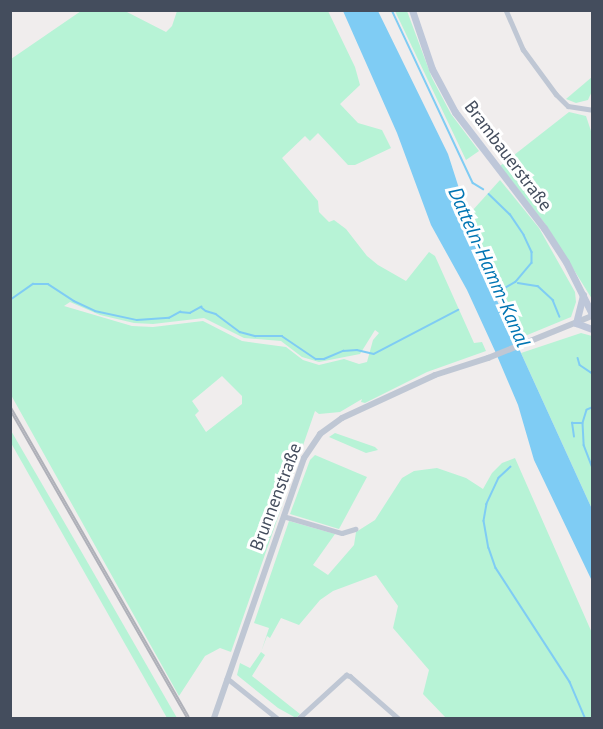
<!DOCTYPE html>
<html>
<head>
<meta charset="utf-8">
<style>
  body { margin:0 }
  #map { position:relative; width:603px; height:729px; overflow:hidden; background:#f0eded; font-family:"PT Sans",sans-serif }
  div>[style] { position:absolute }
  .green>* { inset:0; background:#b7f3d6 }
  .water>* { inset:0; background:#7fccf4 }
  .stream>* { height:1.5px; margin:-0.75px; padding:0 0.75px; transform-origin:0.75px; border-radius:0.75px; background:#7fccf4 }
  .minor>* { height:4.5px; margin:-2.25px; padding:0 2.25px; transform-origin:2.25px; border-radius:2.25px; background:#bfc7d4 }
  .tertiary>* { height:6px; margin:-3px; padding:0 3px; transform-origin:3px; border-radius:3px; background:#bfc7d4 }
  .secondary>* { height:7px; margin:-3.5px; padding:0 3.5px; transform-origin:3.5px; border-radius:3.5px; background:#bec7d9 }
  .rail>* { height:4px; margin-top:-2px; transform-origin:0; background:repeating-linear-gradient(90deg,#fff 0 4.5px,#afb1b9 0 9px); box-sizing:border-box; border-block:2px solid #afb1b9 }
  span { translate:-50% -50%; white-space:nowrap; text-align:center; line-height:1.15; -webkit-text-stroke:6px #fff; paint-order:stroke }
  .street-label { font-size:18px; color:#444d5d }
  .water-label { font-size:20px; color:#0075b3; font-style:italic }
  .frame { position:absolute; inset:0; border:12px solid #444d5d; pointer-events:none }
</style>
</head>
<body>
<div id="map">
  <div class="green">
    <i style="clip-path:polygon(evenodd,81px 11px,125px 11px,166px 32px,172px 26px,177px 11px,328px 11px,355px 67px,360px 85px,340px 104px,358px 123px,382px 130px,391px 148px,355px 165px,348px 165px,318px 133px,310px 141px,305px 136px,282px 158px,318px 201px,319px 212px,329px 222px,334px 220px,346px 229px,367px 256px,378px 265px,406px 281px,429px 252px,435px 256px,474px 343px,482px 342px,486px 351px,427px 372px,365px 403px,361px 402px,362px 399px,340px 412px,319px 414px,315px 411px,231px 652px,220px 648px,205px 656px,179px 696px,11px 395px,11px 59px,81px 11px,70px 302px,100px 315px,134px 323px,153px 324px,204px 318px,244px 338px,281px 341px,302px 357px,319px 362px,360px 354px,375px 330px,379px 333px,373px 340px,367px 362px,359px 364px,344px 359px,319px 365px,303px 360px,286px 347px,242px 341px,203px 321px,153px 327px,132px 326px,64px 306px,70px 302px,81px 11px,222px 376px,242px 396px,242px 404px,206px 432px,195px 415px,199px 411px,192px 401px,222px 376px)"></i>
    <i style="clip-path:polygon(395px 11px,407px 11px,432px 78px,451px 114px,479px 151px,466px 160px)"></i>
    <i style="clip-path:polygon(592px 77px,592px 91px,588px 100px,576px 103px,566px 99px)"></i>
    <i style="clip-path:polygon(569px 112px,586px 116px,592px 134px,592px 299px,546px 225px,500px 166px)"></i>
    <i style="clip-path:polygon(500px 180px,539px 228px,575px 292px,576px 302px,571px 317px,520px 338px,490px 272px,472px 211px)"></i>
    <i style="clip-path:polygon(581px 333px,592px 336px,592px 509px,521px 353px)"></i>
    <i style="clip-path:polygon(10px 429px,81px 551px,177px 718px,167px 718px,11px 443px)"></i>
    <i style="clip-path:polygon(335px 433px,375px 447px,378px 450px,366px 453px,329px 437px)"></i>
    <i style="clip-path:polygon(315px 455px,367px 477px,339px 529px,290px 514px,310px 460px)"></i>
    <i style="clip-path:polygon(515px 458px,592px 633px,592px 718px,446px 718px,423px 694px,429px 670px,393px 628px,398px 606px,376px 575px,333px 591px,320px 600px,299px 625px,281px 618px,270px 638px,267px 636px,261px 652px,265px 655px,252px 676px,300px 714px,296px 718px,278px 708px,237px 675px,240px 663px,250px 668px,261px 652px,269px 628px,254px 623px,289px 521px,335px 534px,313px 565px,328px 575px,354px 545px,356px 532px,375px 520px,402px 478px,414px 471px,437px 468px,466px 478px,483px 489px,492px 473px,502px 463px)"></i>
  </div>
  <div class="water">
    <i style="clip-path:polygon(343px 11px,378px 11px,448px 154px,490px 285px,592px 509px,592px 581px,534px 460px,518px 405px,495px 351px,467px 290px,431px 225px,397px 133px)"></i>
  </div>
  <div class="stream">
    <i style="left:392px;top:10px;width:191px;rotate:64.9deg"></i>
    <i style="left:473px;top:183px;width:12px;rotate:31deg"></i>
    <i style="left:489px;top:194px;width:29px;rotate:44deg"></i>
    <i style="left:510px;top:214px;width:25px;rotate:56deg"></i>
    <i style="left:524px;top:235px;width:19px;rotate:65deg"></i>
    <i style="left:532px;top:252px;width:11px;rotate:90deg"></i>
    <i style="left:532px;top:263px;width:25px;rotate:130deg"></i>
    <i style="left:516px;top:282px;width:12px;rotate:149deg"></i>
    <i style="left:518px;top:283px;width:20px;rotate:9deg"></i>
    <i style="left:538px;top:286px;width:21px;rotate:43deg"></i>
    <i style="left:553px;top:300px;width:18px;rotate:68deg"></i>
    <i style="left:10px;top:300px;width:28px;rotate:-35deg"></i>
    <i style="left:33px;top:284px;width:15px"></i>
    <i style="left:48px;top:284px;width:31px;rotate:33deg"></i>
    <i style="left:74px;top:301px;width:23px;rotate:25deg"></i>
    <i style="left:95px;top:311px;width:43px;rotate:12.1deg"></i>
    <i style="left:137px;top:320px;width:32px;rotate:-4deg"></i>
    <i style="left:169px;top:318px;width:13px;rotate:-29deg"></i>
    <i style="left:180px;top:312px;width:10px;rotate:6deg"></i>
    <i style="left:190px;top:313px;width:13px;rotate:-29deg"></i>
    <i style="left:201px;top:307px;width:6px;rotate:39deg"></i>
    <i style="left:206px;top:311px;width:10px;rotate:17deg"></i>
    <i style="left:216px;top:314px;width:30px;rotate:37deg"></i>
    <i style="left:240px;top:332px;width:16px;rotate:15deg"></i>
    <i style="left:255px;top:336px;width:27px"></i>
    <i style="left:282px;top:336px;width:41px;rotate:34.1deg"></i>
    <i style="left:316px;top:359px;width:8px"></i>
    <i style="left:324px;top:359px;width:21px;rotate:-23deg"></i>
    <i style="left:343px;top:351px;width:14px;rotate:-4deg"></i>
    <i style="left:357px;top:350px;width:17px;rotate:13deg"></i>
    <i style="left:374px;top:354px;width:95px;rotate:-27.6deg"></i>
    <i style="left:578px;top:358px;width:7px;rotate:74deg"></i>
    <i style="left:580px;top:365px;width:14px;rotate:34deg"></i>
    <i style="left:592px;top:408px;width:5px;rotate:158deg"></i>
    <i style="left:587px;top:410px;width:14px;rotate:107deg"></i>
    <i style="left:583px;top:423px;width:22px;rotate:87deg"></i>
    <i style="left:584px;top:445px;width:22px;rotate:69deg"></i>
    <i style="left:574px;top:437px;width:14px;rotate:-98deg"></i>
    <i style="left:572px;top:423px;width:9px"></i>
    <i style="left:511px;top:467px;width:16px;rotate:137deg"></i>
    <i style="left:499px;top:478px;width:29px;rotate:115deg"></i>
    <i style="left:487px;top:504px;width:17px;rotate:100deg"></i>
    <i style="left:484px;top:521px;width:27px;rotate:80deg"></i>
    <i style="left:489px;top:548px;width:21px;rotate:71deg"></i>
    <i style="left:496px;top:568px;width:136px;rotate:57deg"></i>
    <i style="left:570px;top:682px;width:39px;rotate:67deg"></i>
  </div>
  <div class="minor">
    <i style="left:506px;top:10px;width:43px;rotate:66.4deg"></i>
    <i style="left:523px;top:49px;width:56px;rotate:53.7deg"></i>
    <i style="left:556px;top:94px;width:17px;rotate:45deg"></i>
    <i style="left:568px;top:106px;width:24px;rotate:9deg"></i>
    <i style="left:283px;top:516px;width:61px;rotate:16.1deg"></i>
    <i style="left:342px;top:533px;width:14px;rotate:-17deg"></i>
    <i style="left:227px;top:678px;width:64px;rotate:38.7deg"></i>
    <i style="left:299px;top:718px;width:64px;rotate:-42.5deg"></i>
    <i style="left:346px;top:675px;width:4px;rotate:14deg"></i>
    <i style="left:350px;top:676px;width:64px;rotate:41.2deg"></i>
  </div>
  <div class="tertiary">
    <i style="left:214px;top:718px;width:275px;rotate:-70.9deg"></i>
    <i style="left:304px;top:458px;width:29px;rotate:-56deg"></i>
    <i style="left:320px;top:434px;width:27px;rotate:-36deg"></i>
    <i style="left:342px;top:418px;width:102px;rotate:-24.8deg"></i>
    <i style="left:435px;top:375px;width:56px;rotate:-17.8deg"></i>
    <i style="left:488px;top:358px;width:112px;rotate:-22deg"></i>
  </div>
  <div class="secondary">
    <i style="left:412px;top:10px;width:62px;rotate:71.3deg"></i>
    <i style="left:432px;top:69px;width:49px;rotate:61.9deg"></i>
    <i style="left:455px;top:112px;width:146px;rotate:52.5deg"></i>
    <i style="left:544px;top:228px;width:40px;rotate:57.1deg"></i>
    <i style="left:566px;top:262px;width:58px;rotate:63.4deg"></i>
    <i style="left:583px;top:295px;width:29px;rotate:104deg"></i>
    <i style="left:576px;top:323px;width:17px;rotate:21deg"></i>
  </div>
  <div class="rail">
    <i style="left:10px;top:408px;width:357px;rotate:60.1deg"></i>
  </div>
  <div class="street-label">
    <span style="left:508px;top:156px;rotate:53deg">Brambauerstraße</span>
    <span style="left:276px;top:497px;rotate:-69deg">Brunnenstraße</span>
  </div>
  <div class="water-label">
    <span style="left:489px;top:267px;rotate:66deg">Datteln-Hamm-Kanal</span>
  </div>
  <div class="frame"></div>
</div>
</body>
</html>
